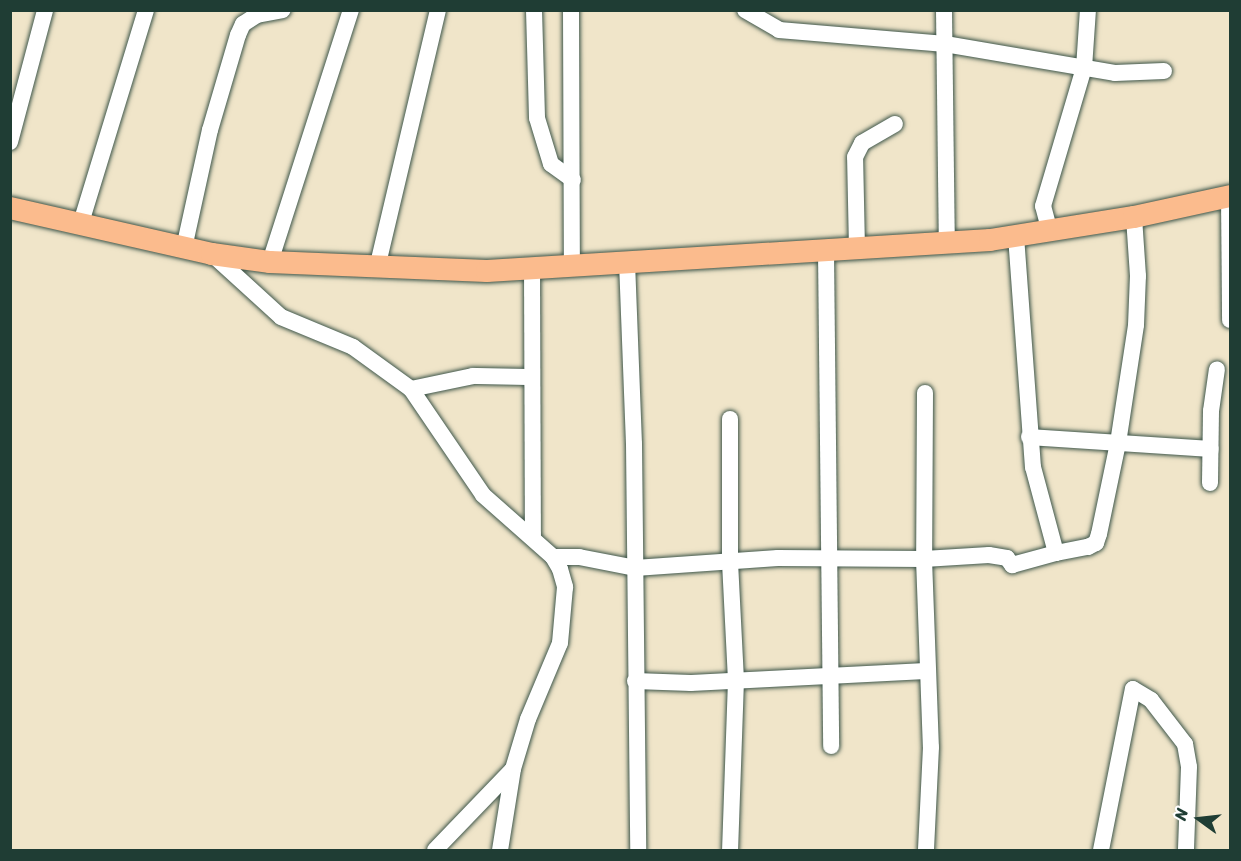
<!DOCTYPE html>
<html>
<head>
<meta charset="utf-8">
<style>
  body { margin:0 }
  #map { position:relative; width:1241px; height:861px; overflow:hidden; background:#f0e5c9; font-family:Sriracha,sans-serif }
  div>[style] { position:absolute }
  .roads { filter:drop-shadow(0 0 2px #3e564a) drop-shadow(0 0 2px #3e564a) }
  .minor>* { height:16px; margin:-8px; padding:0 8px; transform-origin:8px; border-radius:8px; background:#fff }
  .major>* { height:22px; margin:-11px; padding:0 11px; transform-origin:11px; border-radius:11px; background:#fbbb8d }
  span { translate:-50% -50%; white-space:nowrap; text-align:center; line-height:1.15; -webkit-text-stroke:5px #fff; paint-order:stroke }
  .frame { position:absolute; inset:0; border:12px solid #1f3d34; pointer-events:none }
  .north { position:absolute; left:1169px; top:789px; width:60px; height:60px; -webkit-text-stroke:4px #fff; paint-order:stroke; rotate:285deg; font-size:16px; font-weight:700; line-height:24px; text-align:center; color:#1f3d34 }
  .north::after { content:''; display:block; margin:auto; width:21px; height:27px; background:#1f3d34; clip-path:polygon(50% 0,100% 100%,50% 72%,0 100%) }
</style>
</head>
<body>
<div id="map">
  <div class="roads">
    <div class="minor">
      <i style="left:534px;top:10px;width:108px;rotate:88.4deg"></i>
      <i style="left:537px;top:118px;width:48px;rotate:73.1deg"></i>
      <i style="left:551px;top:164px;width:27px;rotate:36deg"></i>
      <i style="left:571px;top:10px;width:256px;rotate:89.8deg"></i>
      <i style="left:745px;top:10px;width:39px;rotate:30deg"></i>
      <i style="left:779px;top:30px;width:167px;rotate:4.8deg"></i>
      <i style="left:945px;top:44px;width:172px;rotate:9.7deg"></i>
      <i style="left:1115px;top:73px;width:49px;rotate:-2.3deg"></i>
      <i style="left:944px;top:10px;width:233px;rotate:89.3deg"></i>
      <i style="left:10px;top:142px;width:137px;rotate:-75.1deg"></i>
      <i style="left:1229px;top:197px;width:123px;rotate:89.5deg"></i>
      <i style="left:80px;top:226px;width:226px;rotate:-73deg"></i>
      <i style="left:1050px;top:232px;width:27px;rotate:-105deg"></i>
      <i style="left:1043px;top:206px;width:144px;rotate:-73.5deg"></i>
      <i style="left:1084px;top:68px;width:58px;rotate:-86.1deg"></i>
      <i style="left:1016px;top:236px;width:232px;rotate:85.8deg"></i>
      <i style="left:1033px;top:467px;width:89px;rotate:75deg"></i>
      <i style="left:1056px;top:553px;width:33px;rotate:-11deg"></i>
      <i style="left:1088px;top:547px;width:9px;rotate:-27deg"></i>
      <i style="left:1096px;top:543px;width:9px;rotate:-72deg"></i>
      <i style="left:1099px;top:534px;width:93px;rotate:-78.2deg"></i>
      <i style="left:1118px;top:443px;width:119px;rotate:-81.3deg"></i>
      <i style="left:1136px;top:325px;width:49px;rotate:-87.7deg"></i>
      <i style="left:1138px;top:276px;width:59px;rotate:-93.9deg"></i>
      <i style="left:184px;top:248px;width:121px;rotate:-77.6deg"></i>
      <i style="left:210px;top:130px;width:99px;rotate:-73.6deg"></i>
      <i style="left:238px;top:35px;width:12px;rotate:-66deg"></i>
      <i style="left:243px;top:24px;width:17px;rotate:-33deg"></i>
      <i style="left:257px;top:15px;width:26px;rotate:-11deg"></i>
      <i style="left:857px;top:249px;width:92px;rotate:-91.2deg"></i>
      <i style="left:855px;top:157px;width:16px;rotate:-63deg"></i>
      <i style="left:862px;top:143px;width:38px;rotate:-30deg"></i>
      <i style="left:826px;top:251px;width:495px;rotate:89.4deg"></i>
      <i style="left:212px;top:254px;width:93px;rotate:42.4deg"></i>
      <i style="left:281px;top:317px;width:78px;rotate:22.6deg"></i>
      <i style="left:353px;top:347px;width:72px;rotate:35.9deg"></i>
      <i style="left:411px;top:389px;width:128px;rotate:55.8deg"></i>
      <i style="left:483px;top:495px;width:94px;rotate:41.5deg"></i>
      <i style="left:553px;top:557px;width:14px;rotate:60deg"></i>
      <i style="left:560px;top:569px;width:19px;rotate:74deg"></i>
      <i style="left:565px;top:587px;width:56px;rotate:95.1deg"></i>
      <i style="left:560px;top:643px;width:82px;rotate:112.8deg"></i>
      <i style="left:528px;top:719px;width:52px;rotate:106.7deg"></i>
      <i style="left:513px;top:769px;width:82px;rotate:99.1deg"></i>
      <i style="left:270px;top:262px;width:265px;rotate:-72.2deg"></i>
      <i style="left:627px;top:262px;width:182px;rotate:87.8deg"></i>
      <i style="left:634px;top:444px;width:406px;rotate:89.4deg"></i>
      <i style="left:377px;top:268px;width:265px;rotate:-76.7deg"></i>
      <i style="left:532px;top:268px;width:269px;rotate:89.8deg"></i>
      <i style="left:411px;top:389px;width:63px;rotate:-11.8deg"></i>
      <i style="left:473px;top:376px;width:59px;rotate:1deg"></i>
      <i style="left:925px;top:393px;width:166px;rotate:90.3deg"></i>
      <i style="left:924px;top:559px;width:188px;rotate:87.9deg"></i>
      <i style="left:931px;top:747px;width:103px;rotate:92.8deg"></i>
      <i style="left:730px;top:419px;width:143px;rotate:90deg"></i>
      <i style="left:730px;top:562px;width:118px;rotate:87.1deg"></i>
      <i style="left:736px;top:680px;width:170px;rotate:92deg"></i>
      <i style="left:1029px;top:437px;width:182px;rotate:3.8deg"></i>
      <i style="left:1210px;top:483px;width:72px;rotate:-89.2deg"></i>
      <i style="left:1211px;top:411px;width:42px;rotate:-81.9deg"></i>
      <i style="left:553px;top:557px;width:26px"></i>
      <i style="left:579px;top:557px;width:57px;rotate:11.1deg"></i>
      <i style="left:635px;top:568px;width:143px;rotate:-4deg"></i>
      <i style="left:778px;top:558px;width:146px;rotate:0.4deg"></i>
      <i style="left:924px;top:559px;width:65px;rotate:-3.5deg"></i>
      <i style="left:989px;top:555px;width:18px;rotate:9deg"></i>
      <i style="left:1007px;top:558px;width:9px;rotate:54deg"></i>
      <i style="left:1012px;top:565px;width:46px;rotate:-15.3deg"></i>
      <i style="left:635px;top:681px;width:56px;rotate:2deg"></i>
      <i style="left:691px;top:683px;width:235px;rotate:-2.9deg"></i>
      <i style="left:435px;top:850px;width:112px;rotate:-46.1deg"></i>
      <i style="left:1101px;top:850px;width:164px;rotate:-78.8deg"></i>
      <i style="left:1133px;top:689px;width:21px;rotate:31deg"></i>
      <i style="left:1151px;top:700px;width:56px;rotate:52.3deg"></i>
      <i style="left:1185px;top:744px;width:23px;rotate:80deg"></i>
      <i style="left:1189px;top:767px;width:83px;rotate:92.1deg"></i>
    </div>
    <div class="major">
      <i style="left:10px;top:208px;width:207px;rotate:12.8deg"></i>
      <i style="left:212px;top:254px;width:59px;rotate:7.9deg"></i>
      <i style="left:270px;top:262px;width:217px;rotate:2.4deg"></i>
      <i style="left:487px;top:271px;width:504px;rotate:-3.53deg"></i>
      <i style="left:990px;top:240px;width:146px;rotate:-9.1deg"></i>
      <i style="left:1134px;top:217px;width:98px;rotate:-12.3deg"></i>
    </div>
  </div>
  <div class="frame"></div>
  <div class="north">N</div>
</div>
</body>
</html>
